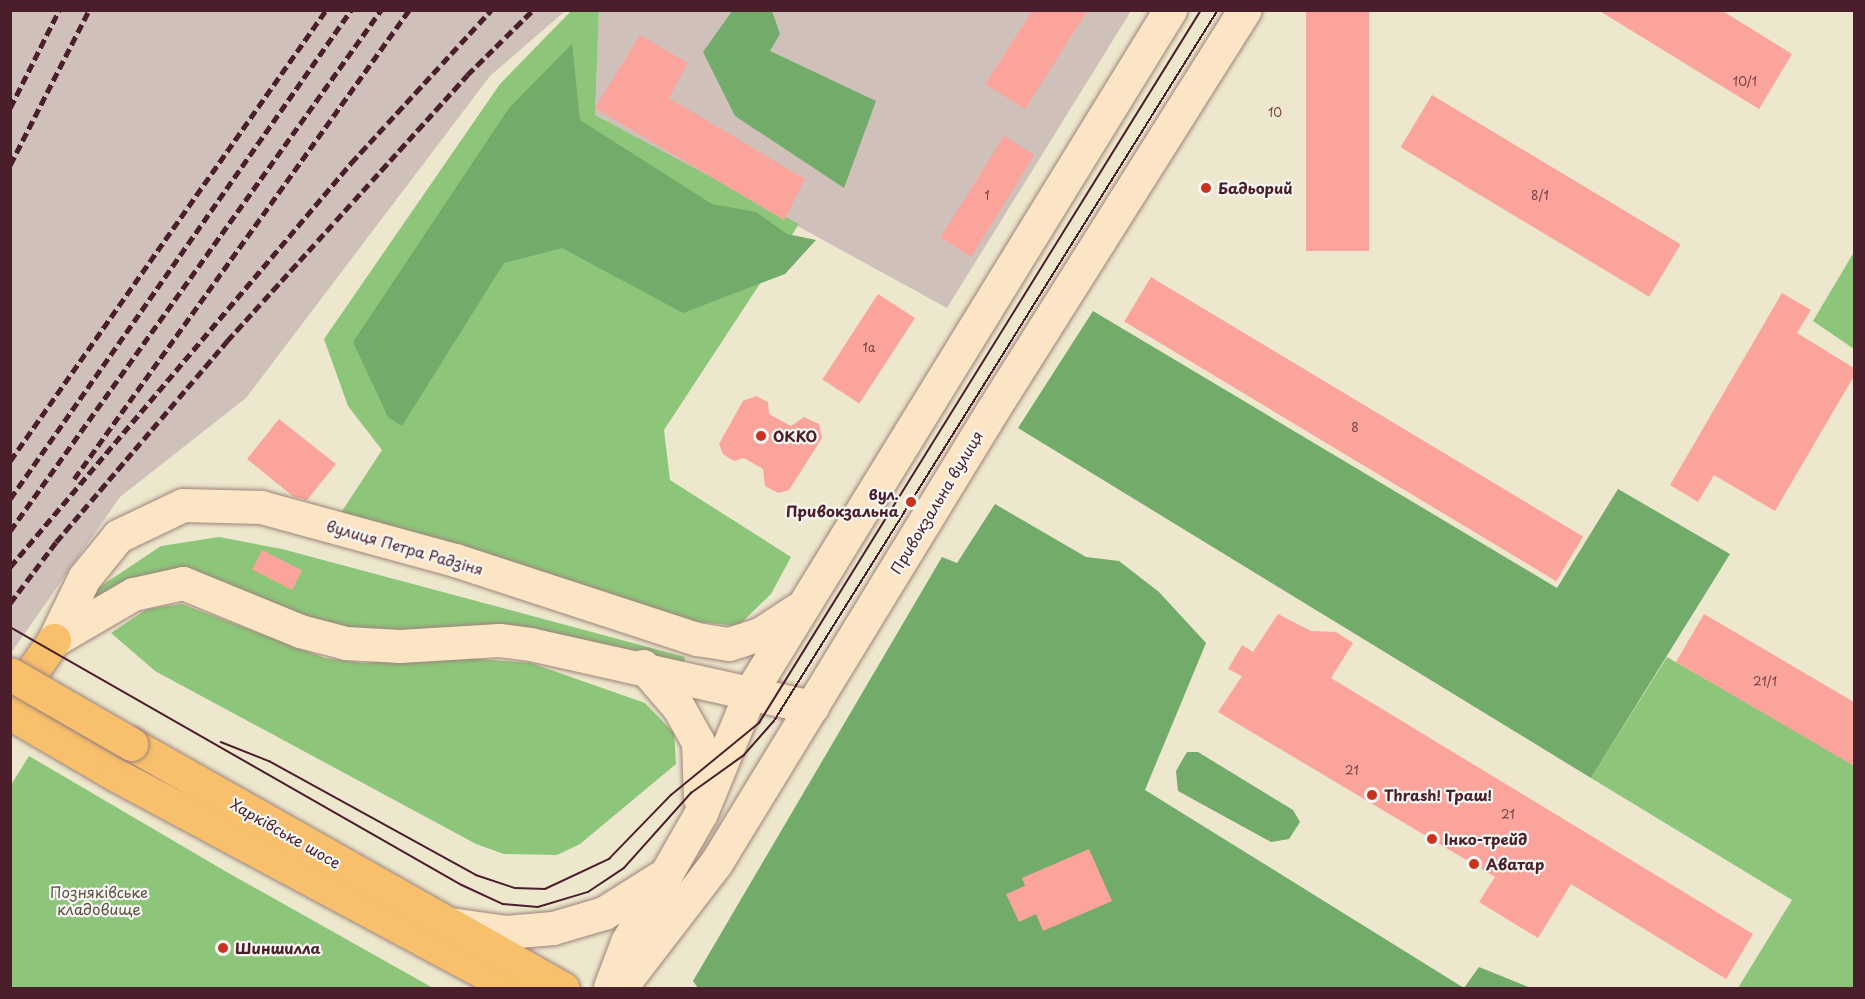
<!DOCTYPE html>
<html>
<head>
<meta charset="utf-8">
<style>
  body { margin:0 }
  #map { position:relative; width:1865px; height:999px; overflow:hidden; background:#ede7cd; font-family:"Playpen Sans",sans-serif }
  div>[style] { position:absolute }
  .industrial>* { inset:0; background:#cfc1ba }
  .green>* { inset:0; background:#8dc67a }
  .forest>* { inset:0; background:#72ab6a }
  .building>* { inset:0; background:#faa49c; transform-origin:0 0 }
  .roads { filter:drop-shadow(0 0 2px #9c837c) drop-shadow(0 0 2px #9c837c) }
  .secondary>* { height:33px; margin:-16.5px; padding:0 16.5px; transform-origin:16.5px; border-radius:16.5px; background:#fce5c4 }
  .primary>* { height:33px; margin:-16.5px; padding:0 16.5px; transform-origin:16.5px; border-radius:16.5px; background:#f8bf6c }
  .tram>* { height:1.5px; margin:-0.75px; padding:0 0.75px; transform-origin:0.75px; border-radius:0.75px; background:#4a1f2b }
  .rail>* { height:4.5px; margin-top:-2.25px; transform-origin:0; background:repeating-linear-gradient(90deg,#4a1f2b 0 9px,transparent 0 13.5px) }
  .bridges { filter:drop-shadow(0 0 2px #9c837c) drop-shadow(0 0 2px #9c837c) }
  .primary-bridge>* { height:33px; margin:-16.5px; padding:0 16.5px; transform-origin:16.5px; border-radius:16.5px; background:#f8bf6c }
  .dots>* { width:16px; height:16px; translate:-50% -50%; box-sizing:border-box; border:3px solid #f6f6f2; border-radius:50% }
  span { translate:-50% -50%; white-space:nowrap; text-align:center; line-height:1.15; -webkit-text-stroke:4.5px #f6f6f2; paint-order:stroke }
  .number-label { font-size:12px; color:#764047 }
  .number-label span { -webkit-text-stroke-width:0 }
  .poi-label { font-size:15px; color:#4a1f2b; font-weight:700 }
  .left { translate:0 -50%; text-align:left }
  .right { translate:-100% -50%; text-align:right }
  .street-label { font-size:15px; color:#4a1f2b }
  .park-label { font-size:15px; color:#5e5143 }
  .frame { position:absolute; inset:0; border:12px solid #4a1f2b; pointer-events:none }
</style>
</head>
<body>
<div id="map">
  <div class="industrial">
    <i style="clip-path:polygon(11px 10px,565px 11px,490px 76px,246px 398px,120px 497px,11px 653px)"></i>
    <i style="clip-path:polygon(599px 11px,1131px 11px,947px 308px,595px 115px)"></i>
  </div>
  <div class="green">
    <i style="clip-path:polygon(571px 11px,599px 11px,595px 115px,799px 224px,664px 430px,670px 480px,791px 557px,771px 594px,738px 626px,690px 621px,335px 522px,382px 450px,348px 406px,324px 339px,500px 84px)"></i>
    <i style="clip-path:polygon(1854px 252px,1854px 349px,1813px 321px)"></i>
    <i style="clip-path:polygon(219px 537px,282px 549px,685px 657px,682px 670px,377px 640px,249px 599px,97px 600px,92px 592px,161px 546px)"></i>
    <i style="clip-path:polygon(182px 604px,325px 658px,362px 663px,453px 657px,531px 663px,645px 703px,674px 733px,676px 764px,580px 844px,557px 855px,504px 854px,476px 844px,155px 671px,111px 633px,147px 609px)"></i>
    <i style="clip-path:polygon(1667px 657px,1854px 764px,1854px 988px,1738px 988px,1792px 900px,1591px 778px)"></i>
    <i style="clip-path:polygon(29px 756px,225px 871px,433px 988px,11px 988px,11px 785px)"></i>
  </div>
  <div class="forest">
    <i style="clip-path:polygon(732px 11px,772px 11px,780px 34px,770px 51px,876px 101px,844px 188px,735px 116px,703px 52px)"></i>
    <i style="clip-path:polygon(572px 44px,580px 120px,712px 204px,756px 212px,787px 234px,816px 240px,785px 274px,683px 313px,562px 248px,504px 263px,402px 426px,388px 417px,353px 342px,509px 108px)"></i>
    <i style="clip-path:polygon(1093px 311px,1557px 588px,1618px 489px,1730px 554px,1591px 778px,1018px 428px)"></i>
    <i style="clip-path:polygon(995px 504px,1086px 557px,1119px 561px,1159px 592px,1206px 643px,1145px 790px,1464px 988px,698px 988px,693px 981px,942px 557px,957px 563px)"></i>
    <i style="clip-path:polygon(1187px 752px,1198px 752px,1293px 810px,1300px 822px,1289px 839px,1271px 842px,1178px 791px,1176px 771px)"></i>
    <i style="clip-path:polygon(1479px 967px,1531px 988px,1464px 988px)"></i>
  </div>
  <div class="building">
    <i style="clip-path:polygon(1033px 10px,1088px 10px,1025px 109px,985px 84px)"></i>
    <i style="left:1306px;top:10px;width:63px;height:241px"></i>
    <i style="clip-path:polygon(1598px 10px,1721px 10px,1792px 54px,1759px 109px)"></i>
    <i style="clip-path:polygon(640px 35px,688px 63px,669px 98px,805px 179px,784px 220px,595px 108px)"></i>
    <i style="left:1432px;top:95px;width:290px;height:61px;rotate:31deg"></i>
    <i style="left:1004px;top:136px;width:36px;height:120px;rotate:32deg"></i>
    <i style="left:1151px;top:277px;width:504px;height:52px;rotate:31deg"></i>
    <i style="clip-path:polygon(1782px 293px,1811px 310px,1797px 333px,1854px 368px,1854px 376px,1775px 511px,1714px 475px,1698px 502px,1670px 485px)"></i>
    <i style="left:878px;top:294px;width:44px;height:102px;rotate:33deg"></i>
    <i style="clip-path:polygon(756px 396px,768px 402px,769px 414px,791px 426px,804px 417px,819px 424px,822px 438px,789px 490px,778px 493px,765px 486px,763px 469px,744px 458px,734px 461px,723px 454px,719px 444px,743px 401px)"></i>
    <i style="clip-path:polygon(279px 419px,336px 464px,307px 500px,294px 497px,247px 459px)"></i>
    <i style="left:262px;top:550px;width:45px;height:22px;rotate:27deg"></i>
    <i style="clip-path:polygon(1278px 614px,1311px 631px,1336px 632px,1353px 643px,1331px 678px,1753px 934px,1726px 979px,1571px 884px,1538px 938px,1479px 902px,1495px 877px,1218px 712px,1242px 676px,1228px 669px,1242px 645px,1253px 652px)"></i>
    <i style="clip-path:polygon(1704px 614px,1854px 702px,1854px 766px,1676px 662px)"></i>
    <i style="clip-path:polygon(1089px 849px,1112px 901px,1043px 931px,1036px 914px,1019px 922px,1006px 894px,1025px 886px,1022px 878px)"></i>
  </div>
  <div class="roads">
    <div class="secondary">
      <i style="left:54px;top:640px;width:69px;rotate:-64.2deg"></i>
      <i style="left:84px;top:578px;width:54px;rotate:-51deg"></i>
      <i style="left:118px;top:536px;width:72px;rotate:-25.5deg"></i>
      <i style="left:183px;top:505px;width:78px;rotate:1.5deg"></i>
      <i style="left:261px;top:507px;width:201px;rotate:15.3deg"></i>
      <i style="left:455px;top:560px;width:255px;rotate:18.1deg"></i>
      <i style="left:697px;top:639px;width:32px;rotate:9deg"></i>
      <i style="left:729px;top:644px;width:33px;rotate:-18deg"></i>
      <i style="left:760px;top:634px;width:45px;rotate:-33.3deg"></i>
      <i style="left:54px;top:640px;width:91px;rotate:-30.2deg"></i>
      <i style="left:133px;top:594px;width:51px;rotate:-12.4deg"></i>
      <i style="left:183px;top:583px;width:126px;rotate:22.3deg"></i>
      <i style="left:300px;top:631px;width:48px;rotate:14.6deg"></i>
      <i style="left:346px;top:643px;width:54px;rotate:3.2deg"></i>
      <i style="left:400px;top:646px;width:99px;rotate:-3.5deg"></i>
      <i style="left:499px;top:640px;width:31px;rotate:7deg"></i>
      <i style="left:530px;top:644px;width:289px;rotate:12.6deg"></i>
      <i style="left:643px;top:666px;width:55px;rotate:49.4deg"></i>
      <i style="left:679px;top:708px;width:39px;rotate:61deg"></i>
      <i style="left:698px;top:742px;width:57px;rotate:88deg"></i>
      <i style="left:450px;top:924px;width:57px;rotate:8.1deg"></i>
      <i style="left:506px;top:932px;width:47px;rotate:-4.9deg"></i>
      <i style="left:553px;top:928px;width:53px;rotate:-16.4deg"></i>
      <i style="left:604px;top:913px;width:67px;rotate:-32.3deg"></i>
      <i style="left:610px;top:987px;width:48px;rotate:-69.3deg"></i>
      <i style="left:627px;top:942px;width:149px;rotate:-60.2deg"></i>
      <i style="left:701px;top:813px;width:132px;rotate:-67.7deg"></i>
      <i style="left:751px;top:691px;width:800px;rotate:-58.4deg"></i>
      <i style="left:620px;top:988px;width:158px;rotate:-52.5deg"></i>
      <i style="left:716px;top:863px;width:530px;rotate:-58.59deg"></i>
      <i style="left:992px;top:411px;width:474px;rotate:-57.8deg"></i>
    </div>
    <div class="primary">
      <i style="left:10px;top:703px;width:77px;rotate:-55.1deg"></i>
      <i style="left:10px;top:713px;width:123px;rotate:30.3deg"></i>
      <i style="left:116px;top:775px;width:451px;rotate:28.2deg"></i>
      <i style="left:131px;top:744px;width:496px;rotate:29.5deg"></i>
    </div>
  </div>
  <div class="tram">
    <i style="left:10px;top:627px;width:520px;rotate:29.72deg"></i>
    <i style="left:462px;top:885px;width:45px;rotate:24.9deg"></i>
    <i style="left:503px;top:904px;width:35px;rotate:5deg"></i>
    <i style="left:538px;top:907px;width:52px;rotate:-16.7deg"></i>
    <i style="left:588px;top:892px;width:43px;rotate:-33.7deg"></i>
    <i style="left:624px;top:868px;width:101px;rotate:-48.2deg"></i>
    <i style="left:691px;top:793px;width:65px;rotate:-35.6deg"></i>
    <i style="left:744px;top:755px;width:45px;rotate:-48.6deg"></i>
    <i style="left:774px;top:721px;width:838px;rotate:-58.02deg"></i>
    <i style="left:221px;top:742px;width:52px;rotate:21.6deg"></i>
    <i style="left:269px;top:761px;width:236px;rotate:28.8deg"></i>
    <i style="left:476px;top:875px;width:41px;rotate:18.4deg"></i>
    <i style="left:515px;top:888px;width:30px;rotate:2deg"></i>
    <i style="left:545px;top:889px;width:71px;rotate:-25.1deg"></i>
    <i style="left:609px;top:859px;width:89px;rotate:-45.9deg"></i>
    <i style="left:671px;top:795px;width:114px;rotate:-39.3deg"></i>
    <i style="left:759px;top:723px;width:839px;rotate:-58.2deg"></i>
  </div>
  <div class="rail">
    <i style="left:10px;top:108px;width:110px;rotate:-63.4deg"></i>
    <i style="left:10px;top:165px;width:174px;rotate:-63deg"></i>
    <i style="left:10px;top:461px;width:551px;rotate:-54.98deg"></i>
    <i style="left:74px;top:479px;width:576px;rotate:-54.46deg"></i>
    <i style="left:10px;top:499px;width:596px;rotate:-55.11deg"></i>
    <i style="left:10px;top:531px;width:640px;rotate:-54.55deg"></i>
    <i style="left:10px;top:567px;width:529px;rotate:-49.83deg"></i>
    <i style="left:351px;top:163px;width:207px;rotate:-47.5deg"></i>
    <i style="left:10px;top:603px;width:76px;rotate:-53deg"></i>
    <i style="left:56px;top:542px;width:264px;rotate:-49.6deg"></i>
    <i style="left:227px;top:341px;width:358px;rotate:-47.9deg"></i>
    <i style="left:467px;top:75px;width:93px;rotate:-44.6deg"></i>
  </div>
  <div class="bridges">
    <div class="primary-bridge">
      <i style="left:10px;top:674px;width:140px;rotate:30deg"></i>
    </div>
  </div>
  <div class="dots">
    <i style="left:1206px;top:188px;background:#c8321e"></i>
    <i style="left:761px;top:436px;background:#c8321e"></i>
    <i style="left:911px;top:502px;background:#c8321e"></i>
    <i style="left:1372px;top:795px;background:#c8321e"></i>
    <i style="left:1432px;top:839px;background:#c8321e"></i>
    <i style="left:1474px;top:864px;background:#c8321e"></i>
    <i style="left:223px;top:948px;background:#c8321e"></i>
  </div>
  <div class="number-label">
    <span style="left:1745px;top:82px">10/1</span>
    <span style="left:1275px;top:113px">10</span>
    <span style="left:987px;top:196px">1</span>
    <span style="left:1540px;top:196px">8/1</span>
    <span style="left:869px;top:348px">1а</span>
    <span style="left:1355px;top:428px">8</span>
    <span style="left:1765px;top:682px">21/1</span>
    <span style="left:1352px;top:771px">21</span>
    <span style="left:1508px;top:815px">21</span>
  </div>
  <div class="poi-label">
    <span class="left" style="left:1218px;top:188px">Бадьорий</span>
    <span class="left" style="left:773px;top:436px">ОККО</span>
    <span class="right" style="left:899px;top:502px">вул.<br>Привокзальна</span>
    <span class="left" style="left:1384px;top:795px">Thrash! Траш!</span>
    <span class="left" style="left:1444px;top:839px">Інко-трейд</span>
    <span class="left" style="left:1486px;top:864px">Аватар</span>
    <span class="left" style="left:235px;top:948px">Шиншилла</span>
  </div>
  <div class="street-label">
    <span style="left:936px;top:502px;rotate:-59deg">Привокзальна вулиця</span>
    <span style="left:405px;top:547px;rotate:16deg">вулиця Петра Радзіня</span>
    <span style="left:286px;top:833px;rotate:30deg">Харківське шосе</span>
  </div>
  <div class="park-label">
    <span style="left:99px;top:900px">Позняківське<br>кладовище</span>
  </div>
  <div class="frame"></div>
</div>
</body>
</html>
